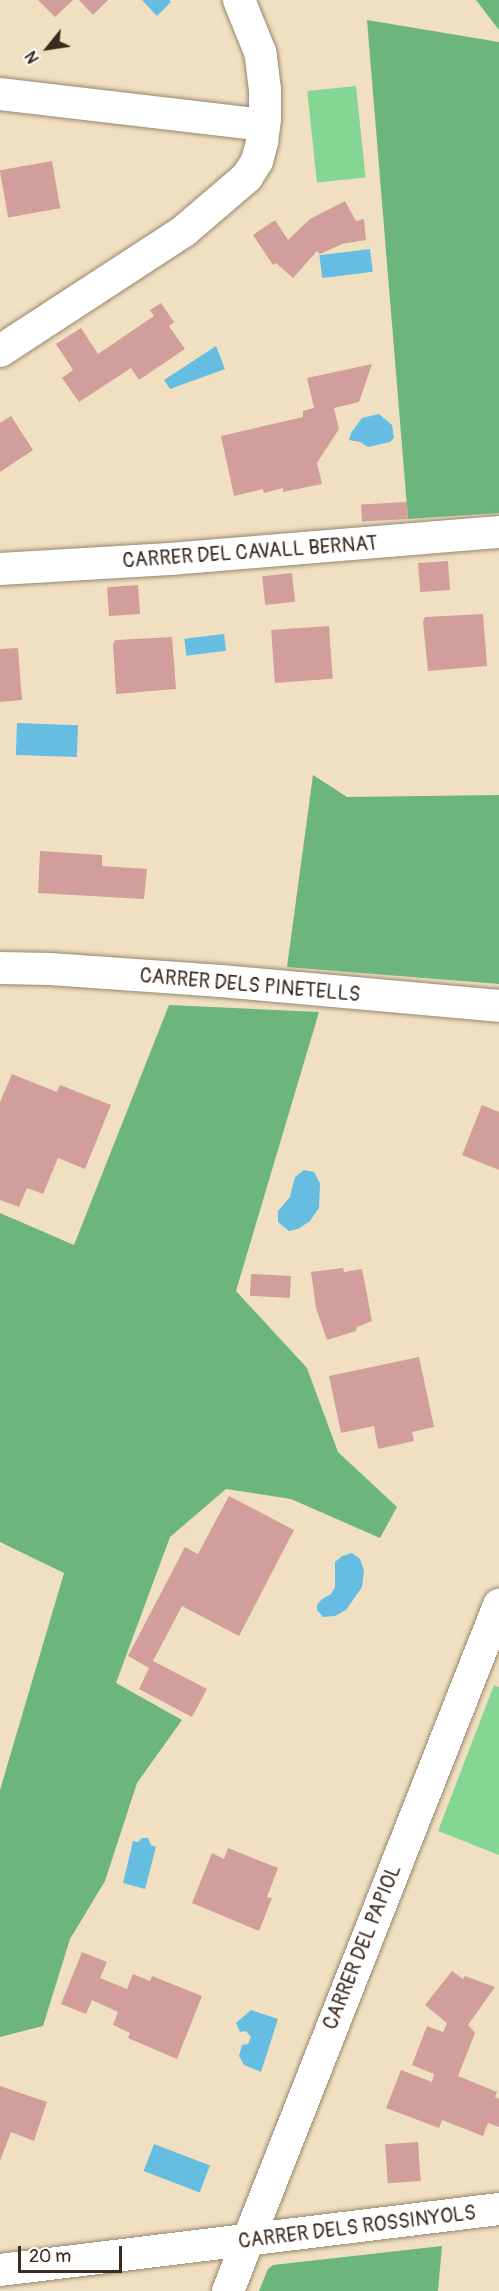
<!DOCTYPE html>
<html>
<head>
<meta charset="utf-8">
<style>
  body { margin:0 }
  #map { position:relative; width:499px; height:2291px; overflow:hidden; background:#f0e0c1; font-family:Pangolin,sans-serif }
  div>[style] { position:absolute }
  .green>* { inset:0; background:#85d594; transform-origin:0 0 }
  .forest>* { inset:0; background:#6cb67e }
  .water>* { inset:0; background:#65bee2; transform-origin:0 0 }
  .building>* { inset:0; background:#d19e9b; transform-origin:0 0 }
  .roads { filter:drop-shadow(0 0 2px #968570) drop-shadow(0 0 2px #968570) }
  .minor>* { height:32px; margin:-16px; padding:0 16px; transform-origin:16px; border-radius:16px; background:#fff }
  span { translate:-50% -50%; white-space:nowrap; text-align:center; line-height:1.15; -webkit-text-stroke:4.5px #fff; paint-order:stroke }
  .street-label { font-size:20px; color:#3b2a1e }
  .north { position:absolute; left:18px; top:18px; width:60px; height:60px; -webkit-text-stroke:4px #fff; paint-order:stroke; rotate:240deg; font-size:16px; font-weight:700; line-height:24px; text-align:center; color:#3b2a1e }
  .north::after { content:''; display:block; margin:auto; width:21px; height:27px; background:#3b2a1e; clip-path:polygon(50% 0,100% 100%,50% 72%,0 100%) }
  .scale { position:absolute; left:18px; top:2246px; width:104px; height:27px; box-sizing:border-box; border:3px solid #3b2a1e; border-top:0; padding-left:8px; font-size:18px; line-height:21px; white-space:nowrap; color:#3b2a1e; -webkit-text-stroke:4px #fff; paint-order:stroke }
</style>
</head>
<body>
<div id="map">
  <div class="green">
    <i style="left:356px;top:86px;width:92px;height:49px;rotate:84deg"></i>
    <i style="clip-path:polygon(494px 1685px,499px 1687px,499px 1855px,438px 1831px)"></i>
  </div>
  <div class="forest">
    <i style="clip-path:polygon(476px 0,499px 0,499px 30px)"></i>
    <i style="clip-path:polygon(367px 20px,499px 42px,499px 513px,408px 519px)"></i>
    <i style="clip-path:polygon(313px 775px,347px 797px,499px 795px,499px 984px,287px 967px)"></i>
    <i style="clip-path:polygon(169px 1005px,319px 1012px,236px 1291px,307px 1368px,338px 1452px,397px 1507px,380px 1538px,291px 1499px,226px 1489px,170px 1537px,116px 1683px,182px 1720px,137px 1783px,105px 1881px,70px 1939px,43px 2026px,0 2037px,0 1790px,64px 1573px,0 1542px,0 1213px,74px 1245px)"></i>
    <i style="clip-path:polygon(442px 2246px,438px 2291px,259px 2291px,268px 2269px,273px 2265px)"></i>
  </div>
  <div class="water">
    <i style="clip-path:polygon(142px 0,169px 0,171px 2px,157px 16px)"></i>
    <i style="left:370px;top:249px;width:23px;height:51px;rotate:83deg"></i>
    <i style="clip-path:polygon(216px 346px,225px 369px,170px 389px,164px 380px)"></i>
    <i style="clip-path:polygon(379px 414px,392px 425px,394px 438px,390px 442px,368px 447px,360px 442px,349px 440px,351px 433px,362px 418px)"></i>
    <i style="left:224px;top:634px;width:17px;height:40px;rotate:83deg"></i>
    <i style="left:17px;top:723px;width:61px;height:32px;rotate:2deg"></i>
    <i style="clip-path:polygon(304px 1170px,314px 1172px,320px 1183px,319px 1208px,310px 1221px,298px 1229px,289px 1231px,278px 1222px,278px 1211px,290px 1197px,295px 1177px)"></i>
    <i style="clip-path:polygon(352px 1553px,360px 1559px,364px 1570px,362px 1587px,346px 1610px,335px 1616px,323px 1617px,317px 1610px,317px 1605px,322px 1599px,331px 1594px,335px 1587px,335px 1562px,342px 1556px)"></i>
    <i style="clip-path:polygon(142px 1838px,148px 1838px,151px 1845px,156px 1847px,145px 1889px,123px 1883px,133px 1841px,138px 1842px)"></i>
    <i style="clip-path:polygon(251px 2010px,278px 2019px,261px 2072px,244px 2065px,239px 2056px,242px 2045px,248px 2044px,251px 2037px,246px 2031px,240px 2032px,236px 2023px)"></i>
    <i style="left:154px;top:2144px;width:60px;height:29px;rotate:21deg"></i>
  </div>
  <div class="building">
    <i style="clip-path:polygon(38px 0,73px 0,55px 17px)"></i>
    <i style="clip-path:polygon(79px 0,108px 0,93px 15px)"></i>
    <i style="left:52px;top:161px;width:48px;height:53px;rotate:80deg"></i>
    <i style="clip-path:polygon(345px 201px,356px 221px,364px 219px,366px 240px,342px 244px,320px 254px,317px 251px,293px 278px,276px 263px,273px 265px,253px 235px,275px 220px,288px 240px,310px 219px)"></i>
    <i style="clip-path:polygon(161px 303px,174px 322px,169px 326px,185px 349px,139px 380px,131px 368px,79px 402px,62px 378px,73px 370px,56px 344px,81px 328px,98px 354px,154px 316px,150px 310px)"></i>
    <i style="clip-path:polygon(372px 364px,359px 402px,334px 408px,339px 429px,317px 463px,322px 484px,283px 492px,283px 488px,264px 493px,263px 489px,234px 496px,221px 436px,303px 417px,303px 411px,314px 408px,307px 378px)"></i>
    <i style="clip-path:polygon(11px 416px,33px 450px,0 472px,0 423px)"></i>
    <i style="left:407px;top:502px;width:17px;height:46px;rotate:87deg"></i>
    <i style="left:448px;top:561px;width:29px;height:30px;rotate:86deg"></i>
    <i style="left:292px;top:573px;width:29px;height:30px;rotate:84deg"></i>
    <i style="left:138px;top:585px;width:29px;height:31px;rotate:86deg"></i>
    <i style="clip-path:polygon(483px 614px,487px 666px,428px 671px,423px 622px,425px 617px)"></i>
    <i style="left:329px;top:626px;width:53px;height:58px;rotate:86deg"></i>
    <i style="clip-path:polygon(172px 637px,176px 689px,116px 694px,113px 645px,115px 640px)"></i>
    <i style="clip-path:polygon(18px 648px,22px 700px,0 702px,0 649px)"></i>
    <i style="clip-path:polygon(40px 851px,102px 855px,102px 866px,147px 869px,144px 899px,38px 893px)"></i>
    <i style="clip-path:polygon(12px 1074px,57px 1092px,60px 1085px,111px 1105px,85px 1169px,58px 1158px,43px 1194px,27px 1188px,19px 1207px,0 1200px,0 1102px)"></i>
    <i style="clip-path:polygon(482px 1105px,499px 1112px,499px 1170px,462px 1155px)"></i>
    <i style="clip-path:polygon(343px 1268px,344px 1272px,362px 1269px,372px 1321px,357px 1327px,356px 1331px,327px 1340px,316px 1308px,311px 1272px)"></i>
    <i style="left:291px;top:1276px;width:22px;height:40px;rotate:93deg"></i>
    <i style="clip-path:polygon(419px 1357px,434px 1427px,412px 1432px,414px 1441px,378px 1449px,374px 1426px,341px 1433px,329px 1376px)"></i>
    <i style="clip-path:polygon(229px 1496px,294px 1530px,239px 1636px,182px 1606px,153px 1661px,207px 1689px,192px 1717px,139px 1689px,149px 1668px,128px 1656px,185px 1547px,198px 1554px)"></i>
    <i style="clip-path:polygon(228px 1848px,278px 1868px,267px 1897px,272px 1898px,259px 1931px,192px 1903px,212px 1853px,224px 1859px)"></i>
    <i style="clip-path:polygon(82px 1952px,107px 1962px,100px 1978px,127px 1989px,133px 1974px,150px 1981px,152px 1976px,202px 1996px,177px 2059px,128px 2038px,130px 2033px,113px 2025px,118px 2012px,92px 2000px,86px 2014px,61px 2004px)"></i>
    <i style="clip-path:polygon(452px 1971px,463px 1979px,465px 1976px,495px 1987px,468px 2025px,475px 2033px,458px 2076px,497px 2092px,495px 2097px,499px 2099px,499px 2127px,488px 2123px,483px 2136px,442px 2120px,439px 2128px,386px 2108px,401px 2070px,432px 2082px,434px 2074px,412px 2065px,427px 2026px,443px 2032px,447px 2023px,425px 2005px)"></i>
    <i style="clip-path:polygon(0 2086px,47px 2102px,34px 2141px,11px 2132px,0 2161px)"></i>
    <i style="left:418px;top:2142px;width:39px;height:33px;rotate:86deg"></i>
  </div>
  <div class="roads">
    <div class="minor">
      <i style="left:0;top:94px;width:266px;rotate:6.7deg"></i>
      <i style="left:0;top:351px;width:220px;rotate:-33.1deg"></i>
      <i style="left:184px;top:231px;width:83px;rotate:-40.6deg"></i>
      <i style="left:247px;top:177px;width:19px;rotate:-58deg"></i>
      <i style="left:257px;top:161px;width:20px;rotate:-75deg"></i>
      <i style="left:262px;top:142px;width:24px;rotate:-83deg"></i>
      <i style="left:265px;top:118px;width:28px;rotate:-90deg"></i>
      <i style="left:265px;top:90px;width:38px;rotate:-97deg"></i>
      <i style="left:260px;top:52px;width:56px;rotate:-112deg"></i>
      <i style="left:0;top:569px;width:170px;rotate:-3.4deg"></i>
      <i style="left:170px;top:559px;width:330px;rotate:-4.7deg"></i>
      <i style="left:0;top:968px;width:50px;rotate:1.1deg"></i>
      <i style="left:50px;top:969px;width:171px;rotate:4deg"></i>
      <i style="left:221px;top:981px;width:279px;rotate:5.1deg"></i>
      <i style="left:0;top:2270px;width:503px;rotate:-6.97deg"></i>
      <i style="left:228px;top:2291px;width:738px;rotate:-68.44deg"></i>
    </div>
  </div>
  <div class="street-label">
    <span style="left:250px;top:552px;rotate:-4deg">CARRER DEL CAVALL BERNAT</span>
    <span style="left:250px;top:985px;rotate:5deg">CARRER DELS PINETELLS</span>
    <span style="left:362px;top:1947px;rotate:-68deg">CARRER DEL PAPIOL</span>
    <span style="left:357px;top:2227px;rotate:-7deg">CARRER DELS ROSSINYOLS</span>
  </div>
  <div class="north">N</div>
  <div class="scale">20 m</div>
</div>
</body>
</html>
